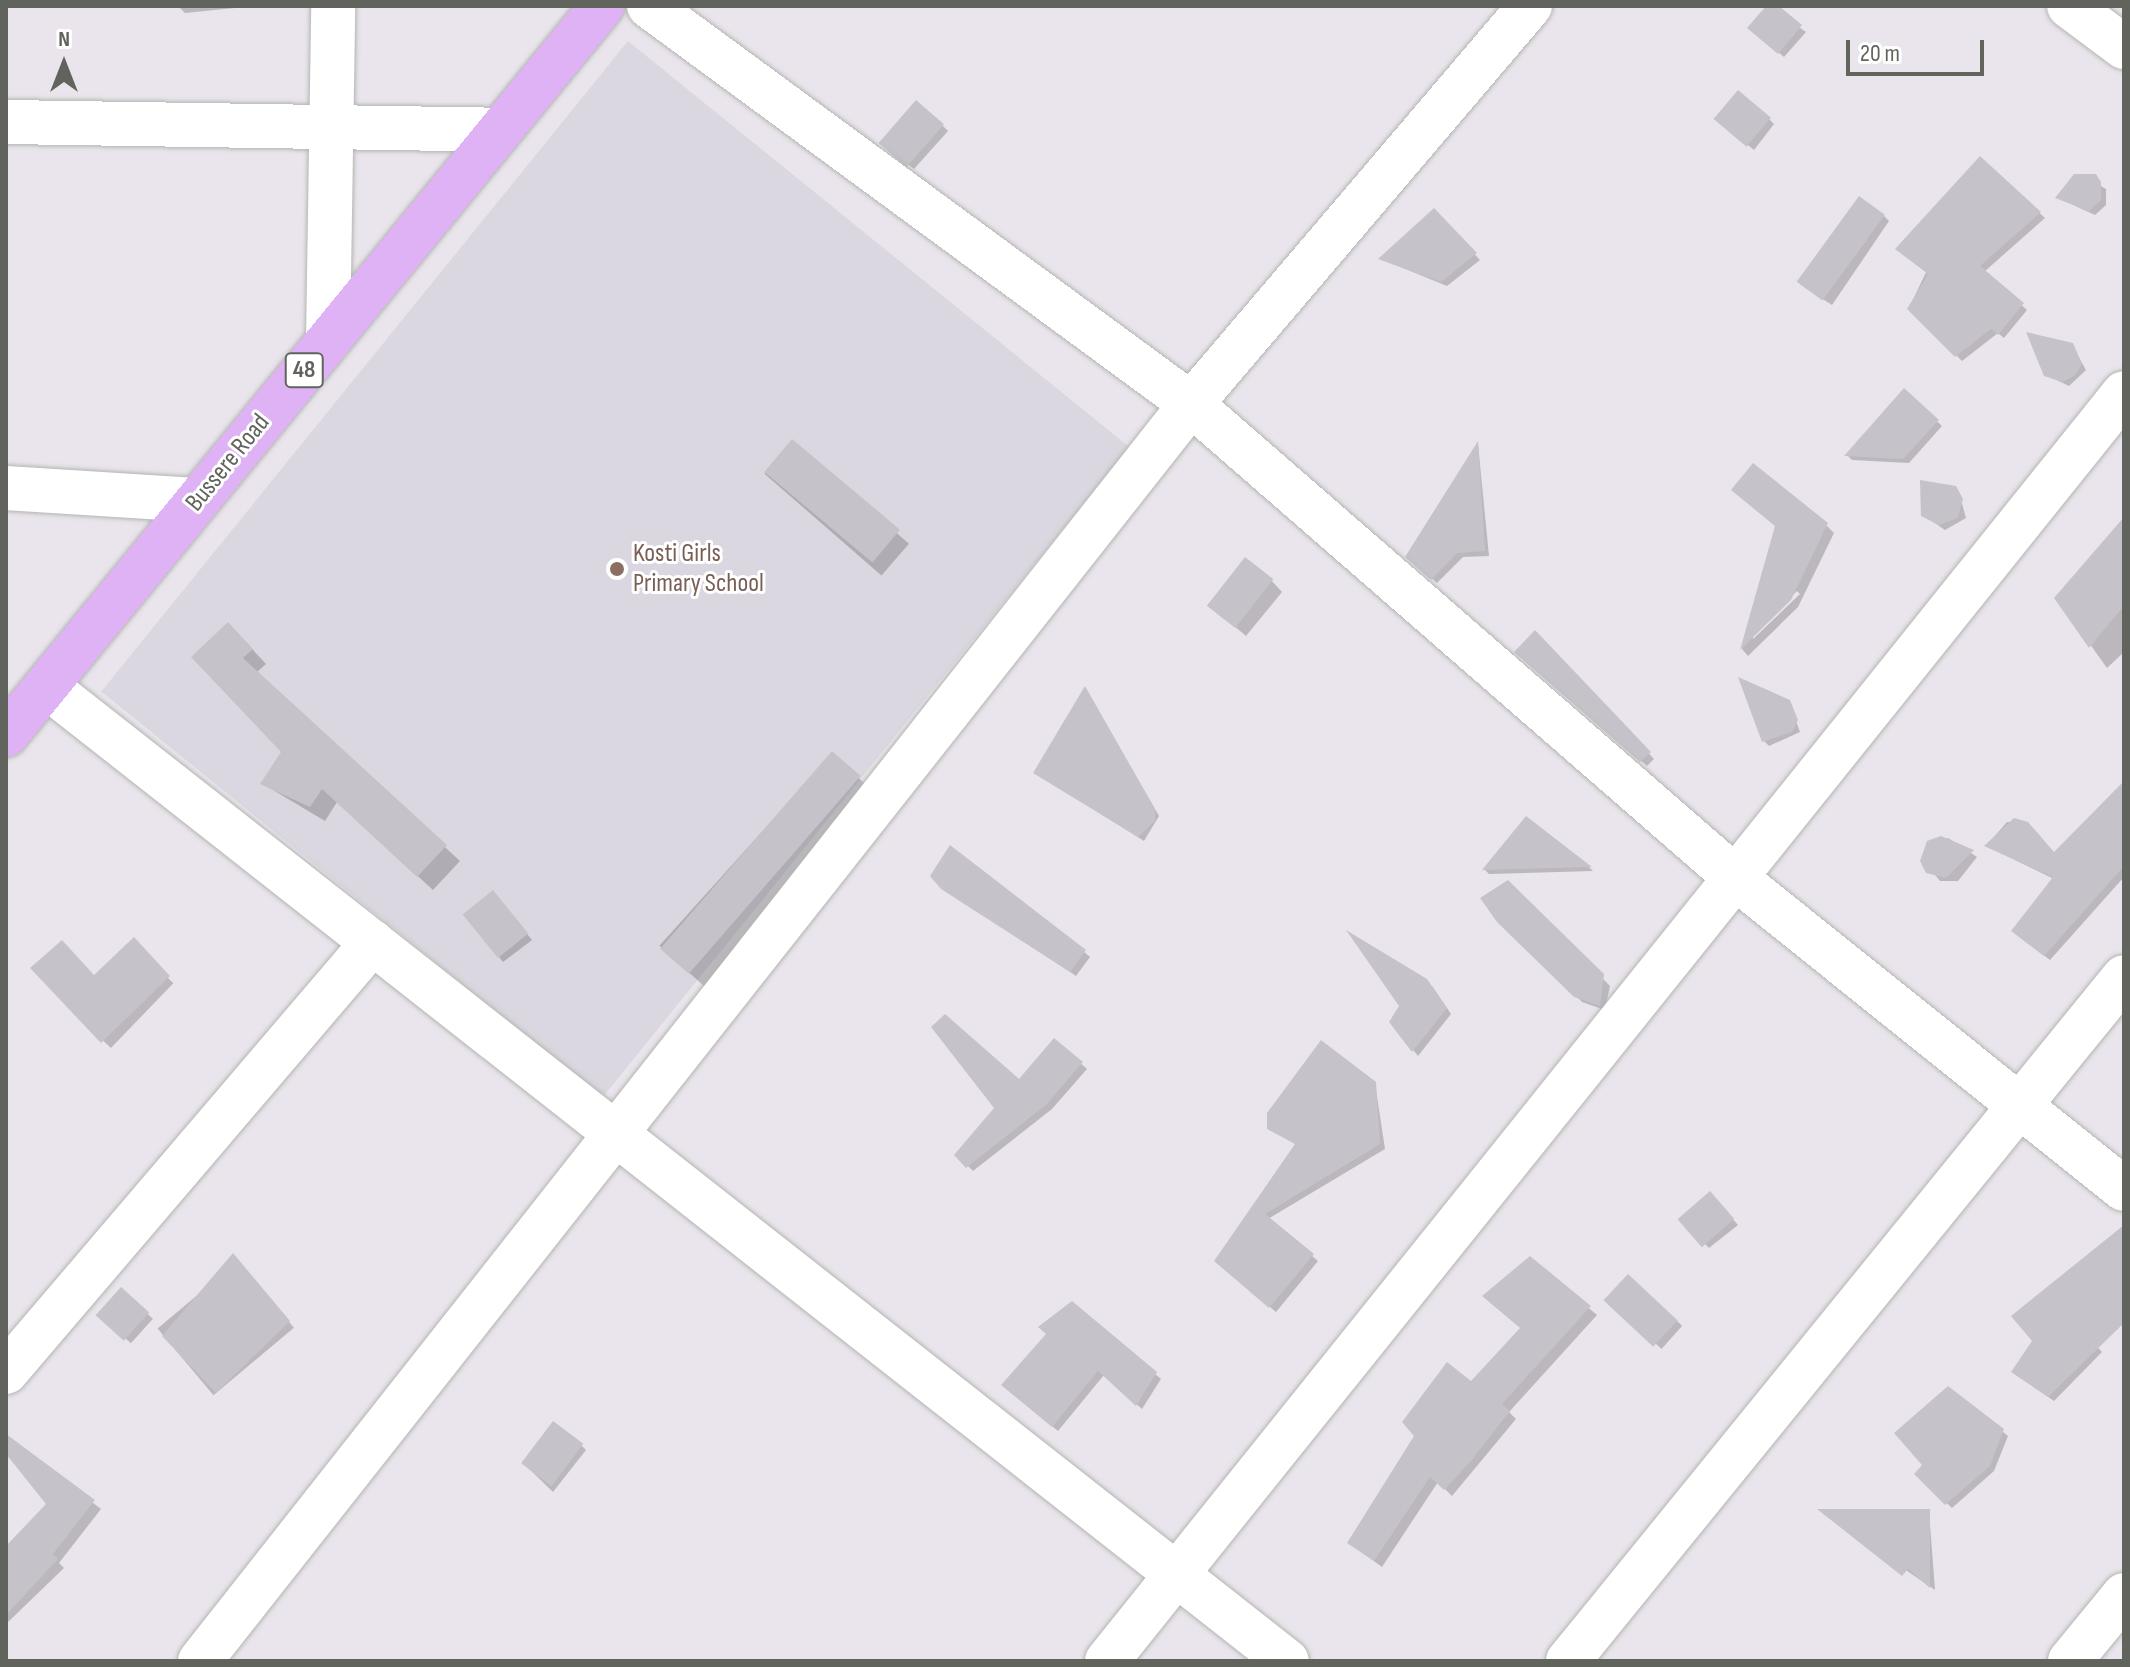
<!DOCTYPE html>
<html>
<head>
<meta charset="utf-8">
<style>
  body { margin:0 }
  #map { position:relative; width:2130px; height:1667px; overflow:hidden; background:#eae5ed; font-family:"Sofia Sans Condensed",sans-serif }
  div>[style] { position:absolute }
  .education>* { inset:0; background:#dbd7e0; transform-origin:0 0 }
  .shadow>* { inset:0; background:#0003; transform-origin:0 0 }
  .building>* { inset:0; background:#c5c2c9; transform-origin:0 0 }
  .roads { filter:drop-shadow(0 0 2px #b3b6b0) drop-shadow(0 0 2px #b3b6b0) }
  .minor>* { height:44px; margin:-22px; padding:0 22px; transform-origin:22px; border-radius:22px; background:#fff }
  .major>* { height:44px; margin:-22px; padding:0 22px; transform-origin:22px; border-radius:22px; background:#deb2f5 }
  .dots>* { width:22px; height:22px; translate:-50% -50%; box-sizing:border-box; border:4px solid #fff; border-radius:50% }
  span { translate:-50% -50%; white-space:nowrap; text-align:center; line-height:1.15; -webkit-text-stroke:6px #fff; paint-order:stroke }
  .shield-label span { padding:2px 6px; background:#fff; border:2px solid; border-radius:6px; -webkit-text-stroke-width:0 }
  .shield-label { font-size:24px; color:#61645d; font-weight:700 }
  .street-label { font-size:26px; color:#61645d }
  .education-label { font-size:26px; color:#785e54 }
  .left { translate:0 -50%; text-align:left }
  .frame { position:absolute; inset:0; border:8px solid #61645d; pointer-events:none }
  .north { position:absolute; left:24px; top:24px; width:80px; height:80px; -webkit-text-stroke:6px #fff; paint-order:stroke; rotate:0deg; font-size:22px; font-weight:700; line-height:32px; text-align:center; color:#61645d }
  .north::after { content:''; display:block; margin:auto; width:28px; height:36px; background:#61645d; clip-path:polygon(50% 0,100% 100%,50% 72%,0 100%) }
  .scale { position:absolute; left:1846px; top:40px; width:138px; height:36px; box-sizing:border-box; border:4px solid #61645d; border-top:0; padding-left:10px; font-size:24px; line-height:28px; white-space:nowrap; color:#61645d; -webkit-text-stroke:6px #fff; paint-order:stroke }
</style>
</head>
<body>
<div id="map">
  <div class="education">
    <i style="left:628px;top:41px;width:645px;height:837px;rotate:39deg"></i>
  </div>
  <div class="shadow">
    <i style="clip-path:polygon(178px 6px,255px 6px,185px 13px)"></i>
    <i style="clip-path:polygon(1769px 6px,1806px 32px,1784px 57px,1755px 33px)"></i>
    <i style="clip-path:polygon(1769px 119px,1774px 124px,1754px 150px,1722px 124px)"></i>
    <i style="clip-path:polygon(943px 126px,948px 131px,914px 169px,886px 148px)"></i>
    <i style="clip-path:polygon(1980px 159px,2045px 218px,1984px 272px,2027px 310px,2004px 338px,1998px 333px,1962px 361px,1909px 308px)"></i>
    <i style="clip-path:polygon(2080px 174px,2106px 189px,2106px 205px,2095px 215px,2058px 198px)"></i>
    <i style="clip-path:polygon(1434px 211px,1480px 260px,1447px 286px,1381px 259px)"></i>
    <i style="clip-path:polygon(1884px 216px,1889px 221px,1832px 305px,1804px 287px)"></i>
    <i style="clip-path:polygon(2072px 345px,2086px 370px,2069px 386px,2046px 375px)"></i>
    <i style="clip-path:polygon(1904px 390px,1942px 426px,1909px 463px,1852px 460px,1847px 455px)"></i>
    <i style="left:792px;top:442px;width:155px;height:42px;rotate:41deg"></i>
    <i style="clip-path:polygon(1478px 444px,1489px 556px,1463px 557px,1437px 583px,1413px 562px)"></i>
    <i style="clip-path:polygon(1959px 493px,1966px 518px,1945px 530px,1923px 515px)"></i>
    <i style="clip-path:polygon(2124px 520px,2124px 652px,2107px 668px,2057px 598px)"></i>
    <i style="clip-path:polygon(evenodd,1826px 525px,1834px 533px,1798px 607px,1748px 656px,1742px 649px,1777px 526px,1826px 525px,1797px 591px,1800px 594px,1753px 639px,1753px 634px,1797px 591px)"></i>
    <i style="clip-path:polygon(1271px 580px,1282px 592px,1246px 636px,1208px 604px)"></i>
    <i style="clip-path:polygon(1540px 637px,1654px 759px,1647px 766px,1522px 657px)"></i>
    <i style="clip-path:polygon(243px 639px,266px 664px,256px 673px,460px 861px,433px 890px,337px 802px,325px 821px,263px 784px,283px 751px,194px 657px)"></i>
    <i style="clip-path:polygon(1085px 689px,1159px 816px,1144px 841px,1035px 772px)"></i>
    <i style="clip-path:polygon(1789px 702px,1800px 732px,1769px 746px,1764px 741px)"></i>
    <i style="left:832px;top:754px;width:60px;height:258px;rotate:42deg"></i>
    <i style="clip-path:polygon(2124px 805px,2124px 877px,2050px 960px,2019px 936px,2054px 879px,1986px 846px,2007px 822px,2027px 824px,2054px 854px)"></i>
    <i style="clip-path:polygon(1526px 818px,1590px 868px,1593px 871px,1489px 874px,1485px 870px)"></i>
    <i style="clip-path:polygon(1948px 838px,1977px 857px,1958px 881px,1940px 881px,1923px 860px,1929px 843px)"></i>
    <i style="clip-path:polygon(938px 881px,1084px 952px,1090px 957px,1076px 976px)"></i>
    <i style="clip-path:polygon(1508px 882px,1610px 986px,1605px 1010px,1582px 1002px,1483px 898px)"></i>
    <i style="clip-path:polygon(498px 898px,532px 940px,503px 962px,465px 915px)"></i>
    <i style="left:141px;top:952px;width:45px;height:90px;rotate:44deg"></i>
    <i style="clip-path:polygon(1432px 986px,1451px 1014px,1418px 1056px,1391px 1022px)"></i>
    <i style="clip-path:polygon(1054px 1040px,1087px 1069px,1052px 1109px,973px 1171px,957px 1155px)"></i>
    <i style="clip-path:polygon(1375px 1083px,1385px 1149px,1268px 1219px,1318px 1261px,1276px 1312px,1222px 1266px,1297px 1145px,1269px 1128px)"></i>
    <i style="clip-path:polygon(1715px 1199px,1738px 1225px,1709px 1248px,1680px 1218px)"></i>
    <i style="clip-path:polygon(2124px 1252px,2124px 1321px,2095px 1344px,2102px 1352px,2054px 1401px,2018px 1376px)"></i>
    <i style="clip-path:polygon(1530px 1258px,1597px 1315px,1509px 1412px,1516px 1419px,1452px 1496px,1438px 1482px,1382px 1567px,1349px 1543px,1522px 1328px)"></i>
    <i style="left:238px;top:1261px;width:87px;height:105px;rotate:50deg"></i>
    <i style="left:1628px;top:1277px;width:73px;height:31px;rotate:42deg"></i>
    <i style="left:121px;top:1290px;width:43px;height:33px;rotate:42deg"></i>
    <i style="clip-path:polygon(1072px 1303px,1161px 1379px,1142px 1409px,1104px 1375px,1058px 1431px,1009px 1390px)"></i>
    <i style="clip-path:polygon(2002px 1431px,2008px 1436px,1994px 1471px,1952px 1508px,1916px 1474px)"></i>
    <i style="clip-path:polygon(6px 1436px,101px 1509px,59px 1563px,64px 1568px,6px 1624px,6px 1549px,48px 1504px,6px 1451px)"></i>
    <i style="clip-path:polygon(581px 1445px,586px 1450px,553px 1492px,522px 1462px)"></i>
    <i style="clip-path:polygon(1929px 1511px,1935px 1590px,1824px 1514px)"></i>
  </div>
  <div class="building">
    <i style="clip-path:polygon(1766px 6px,1779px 6px,1802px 25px,1778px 54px,1747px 28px)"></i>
    <i style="left:1738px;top:90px;width:43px;height:38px;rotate:40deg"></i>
    <i style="left:916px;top:100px;width:37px;height:57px;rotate:41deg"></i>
    <i style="clip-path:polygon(1980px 156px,2041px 212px,1980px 266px,2024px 303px,1998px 335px,1991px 329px,1955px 357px,1907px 309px,1928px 274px,1895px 249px)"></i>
    <i style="clip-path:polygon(2074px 174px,2096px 174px,2101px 182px,2101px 200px,2089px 211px,2055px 198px)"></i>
    <i style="left:1859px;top:196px;width:32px;height:106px;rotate:36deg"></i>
    <i style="clip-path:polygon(1434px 208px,1477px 253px,1441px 282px,1378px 259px)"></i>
    <i style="clip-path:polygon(2026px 332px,2073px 343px,2082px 364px,2075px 375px,2063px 382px,2044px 376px)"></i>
    <i style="clip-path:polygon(1904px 388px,1939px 420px,1903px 459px,1844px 456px)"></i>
    <i style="left:792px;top:439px;width:141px;height:43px;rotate:40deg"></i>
    <i style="clip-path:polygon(1478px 441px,1485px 551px,1457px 553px,1431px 580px,1405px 557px)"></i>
    <i style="clip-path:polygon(1753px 463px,1828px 523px,1791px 600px,1740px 650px,1775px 526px,1731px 490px)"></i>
    <i style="clip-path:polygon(1920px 480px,1956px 486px,1963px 499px,1958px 518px,1939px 525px,1921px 516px)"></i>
    <i style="clip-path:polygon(2124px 517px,2124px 606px,2089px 648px,2054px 598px)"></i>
    <i style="left:1245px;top:557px;width:36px;height:62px;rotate:38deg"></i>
    <i style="clip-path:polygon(228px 622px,253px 649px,243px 658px,447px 845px,417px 877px,322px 789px,310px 807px,260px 784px,281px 752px,191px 657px)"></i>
    <i style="clip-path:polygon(1535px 630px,1651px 752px,1640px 762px,1514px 652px)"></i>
    <i style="clip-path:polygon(1738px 677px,1790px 700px,1798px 720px,1792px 732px,1762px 742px)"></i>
    <i style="clip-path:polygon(1085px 686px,1155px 809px,1155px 821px,1138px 837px,1033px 773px)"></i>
    <i style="left:832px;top:751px;width:38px;height:262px;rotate:41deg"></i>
    <i style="clip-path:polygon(2124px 781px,2124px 866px,2044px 956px,2011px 931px,2053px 877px,1984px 846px,2014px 818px,2028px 822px,2054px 852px)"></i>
    <i style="clip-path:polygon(1526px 816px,1592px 867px,1482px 870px)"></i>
    <i style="clip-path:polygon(1941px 836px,1974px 850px,1946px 878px,1926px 873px,1920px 861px,1927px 841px)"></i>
    <i style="clip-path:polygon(950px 845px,1086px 950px,1070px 972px,941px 889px,930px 876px)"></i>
    <i style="clip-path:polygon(1508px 880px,1604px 974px,1600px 1006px,1574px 997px,1497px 922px,1480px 898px)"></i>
    <i style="left:493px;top:890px;width:56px;height:39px;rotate:51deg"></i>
    <i style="clip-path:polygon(1346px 930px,1427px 979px,1447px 1008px,1412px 1052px,1389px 1022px,1399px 1006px)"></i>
    <i style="clip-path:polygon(134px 937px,170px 976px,101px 1043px,30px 968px,62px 940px,94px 975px)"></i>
    <i style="clip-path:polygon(945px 1014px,1019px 1079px,1054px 1038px,1083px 1062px,1047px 1104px,966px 1168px,954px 1155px,994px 1108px,931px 1027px)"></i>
    <i style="clip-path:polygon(1321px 1040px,1376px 1082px,1380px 1144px,1265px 1214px,1314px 1254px,1269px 1308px,1214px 1261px,1295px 1144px,1267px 1129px,1267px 1113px)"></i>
    <i style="left:1710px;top:1191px;width:37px;height:43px;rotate:49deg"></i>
    <i style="clip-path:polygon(2124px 1225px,2124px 1323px,2048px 1397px,2011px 1372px,2032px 1341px,2011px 1316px)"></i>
    <i style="clip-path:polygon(233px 1253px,290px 1321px,216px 1393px,162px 1336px)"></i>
    <i style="clip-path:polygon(1530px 1256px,1591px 1306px,1502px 1404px,1510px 1411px,1470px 1462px,1444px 1490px,1430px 1477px,1374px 1561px,1347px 1543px,1414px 1436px,1402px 1422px,1447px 1362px,1471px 1381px,1520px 1328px,1482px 1296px)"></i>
    <i style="left:1628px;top:1274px;width:68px;height:36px;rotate:43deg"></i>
    <i style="left:121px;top:1287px;width:38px;height:38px;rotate:42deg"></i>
    <i style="clip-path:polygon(1072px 1301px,1157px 1372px,1136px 1406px,1098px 1371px,1052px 1427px,1001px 1385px,1046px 1334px,1038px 1327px)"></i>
    <i style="clip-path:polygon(1948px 1386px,2004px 1429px,1990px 1466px,1945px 1505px,1914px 1474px,1922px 1465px,1894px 1433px)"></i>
    <i style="left:553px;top:1421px;width:38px;height:53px;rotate:37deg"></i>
    <i style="clip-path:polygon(6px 1434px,95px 1500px,53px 1554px,58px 1559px,6px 1615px,6px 1546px,46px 1504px,6px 1454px)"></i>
    <i style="clip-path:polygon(1817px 1509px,1930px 1509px,1930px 1588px,1908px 1569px,1902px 1576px)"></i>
  </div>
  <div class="roads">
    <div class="minor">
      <i style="left:649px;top:6px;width:672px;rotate:36.29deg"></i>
      <i style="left:1191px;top:404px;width:725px;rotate:41.03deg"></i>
      <i style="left:1738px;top:880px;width:494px;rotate:38.7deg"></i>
      <i style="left:2069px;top:6px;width:69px;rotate:36.7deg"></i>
      <i style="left:6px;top:122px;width:494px;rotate:0.9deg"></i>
      <i style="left:328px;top:341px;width:335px;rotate:-89.1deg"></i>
      <i style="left:6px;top:488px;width:192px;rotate:3.6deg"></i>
      <i style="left:46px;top:686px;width:1578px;rotate:38.16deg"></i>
      <i style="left:6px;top:1372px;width:565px;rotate:-49.52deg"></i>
      <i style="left:200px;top:1661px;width:1601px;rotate:-51.75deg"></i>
      <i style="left:1191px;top:404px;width:523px;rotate:-49.58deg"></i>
      <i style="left:1107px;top:1661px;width:1625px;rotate:-51.27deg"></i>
      <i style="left:1568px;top:1661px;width:881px;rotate:-50.89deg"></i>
      <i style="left:2070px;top:1661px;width:85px;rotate:-50.7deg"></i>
    </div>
    <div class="major">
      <i style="left:6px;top:735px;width:942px;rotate:-50.73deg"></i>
    </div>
  </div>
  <div class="dots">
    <i style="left:617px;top:569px;background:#8d6e63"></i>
  </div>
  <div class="shield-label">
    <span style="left:304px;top:370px">48</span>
  </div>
  <div class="street-label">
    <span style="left:228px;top:463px;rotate:-51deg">Bussere Road</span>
  </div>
  <div class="education-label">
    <span class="left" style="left:633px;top:569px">Kosti Girls<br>Primary School</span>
  </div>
  <div class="frame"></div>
  <div class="north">N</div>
  <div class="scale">20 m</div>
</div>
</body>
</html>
